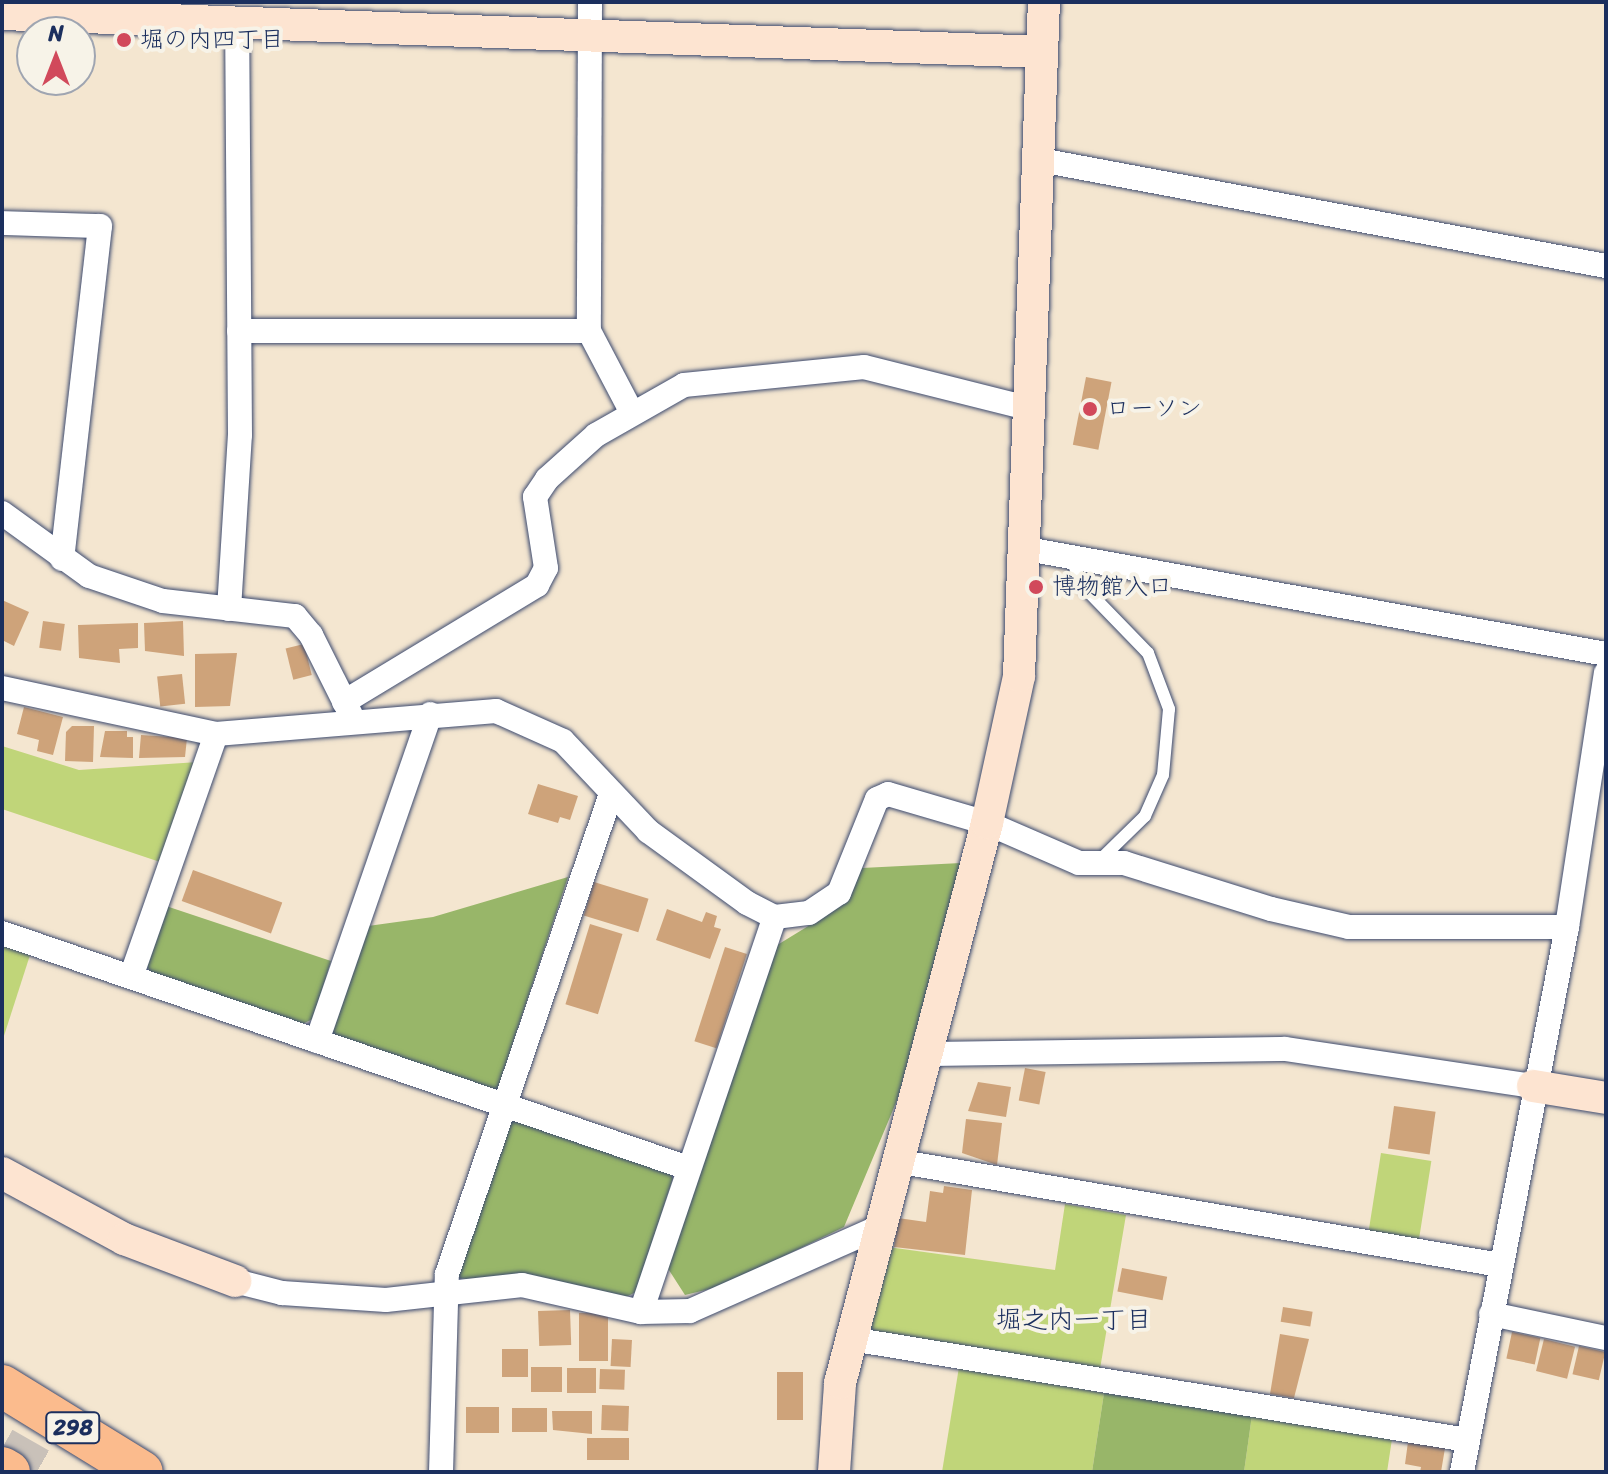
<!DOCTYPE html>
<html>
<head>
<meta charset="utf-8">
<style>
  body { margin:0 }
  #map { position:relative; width:1608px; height:1474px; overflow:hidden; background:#f4e6d0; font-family:Sriracha,"Klee One",sans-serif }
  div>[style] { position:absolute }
  .green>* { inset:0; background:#c0d579; transform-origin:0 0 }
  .forest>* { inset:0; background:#98b669 }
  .building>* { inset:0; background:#cea37a; transform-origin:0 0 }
  .highway-tunnel>* { height:42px; margin-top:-21px; transform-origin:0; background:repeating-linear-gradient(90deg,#c9c1b9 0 42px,transparent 0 63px) }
  .roads { filter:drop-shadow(0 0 2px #3c4a6f) drop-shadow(0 0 2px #3c4a6f) }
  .lane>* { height:12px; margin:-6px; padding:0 6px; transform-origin:6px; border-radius:6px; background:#fff }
  .street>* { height:24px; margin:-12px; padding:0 12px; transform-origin:12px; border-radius:12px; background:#fff }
  .secondary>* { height:32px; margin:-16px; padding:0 16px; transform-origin:16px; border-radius:16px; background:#fde4d1 }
  .highway>* { height:42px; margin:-21px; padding:0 21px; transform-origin:21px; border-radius:21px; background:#fbbb8d }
  .dots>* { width:22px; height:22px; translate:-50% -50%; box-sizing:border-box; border:4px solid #f7f3e8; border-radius:50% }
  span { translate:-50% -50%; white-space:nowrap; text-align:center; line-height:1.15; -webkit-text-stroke:8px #f7f3e8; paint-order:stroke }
  .shield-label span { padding:2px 6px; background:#f7f3e8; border:2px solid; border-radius:6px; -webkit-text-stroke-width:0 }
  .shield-label { font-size:22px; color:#1b2f5e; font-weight:700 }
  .poi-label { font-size:24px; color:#1b2f5e }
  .left { translate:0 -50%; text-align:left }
  .neighbourhood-label { font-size:26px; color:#1b2f5e }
  .frame { position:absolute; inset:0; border:4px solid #1b2f5e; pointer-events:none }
  .north { position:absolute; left:16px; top:16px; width:80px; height:80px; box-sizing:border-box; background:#f7f3e8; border:2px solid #9fa5b1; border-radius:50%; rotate:0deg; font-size:22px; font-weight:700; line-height:32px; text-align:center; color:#1b2f5e }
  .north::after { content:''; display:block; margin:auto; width:28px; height:36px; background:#d1495b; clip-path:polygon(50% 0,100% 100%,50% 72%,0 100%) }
</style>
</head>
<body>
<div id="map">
  <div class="green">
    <i style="clip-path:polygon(2px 746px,79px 770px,198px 762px,160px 862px,2px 809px)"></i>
    <i style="clip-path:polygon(2px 941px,31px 952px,2px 1042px)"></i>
    <i style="left:1381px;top:1153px;width:51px;height:81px;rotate:9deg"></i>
    <i style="clip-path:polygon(1065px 1204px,1126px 1215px,1100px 1369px,877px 1335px,868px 1325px,888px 1247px,1055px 1270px)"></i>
    <i style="clip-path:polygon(959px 1367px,1104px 1393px,1092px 1472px,942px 1472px)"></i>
    <i style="clip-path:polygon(1252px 1415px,1392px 1439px,1387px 1472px,1244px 1472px)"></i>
  </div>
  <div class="forest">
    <i style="clip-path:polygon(961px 863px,898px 1098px,844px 1227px,722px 1286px,685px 1295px,667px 1267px,774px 947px,841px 906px,862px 868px)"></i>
    <i style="clip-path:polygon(568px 877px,498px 1088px,489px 1092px,332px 1035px,368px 926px,433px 917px)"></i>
    <i style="clip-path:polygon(166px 906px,331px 961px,313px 1019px,300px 1025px,151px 973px,147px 966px)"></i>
    <i style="clip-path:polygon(516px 1119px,667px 1170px,673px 1178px,636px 1292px,626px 1297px,458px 1278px,507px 1121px)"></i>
    <i style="clip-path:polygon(1104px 1393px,1252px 1415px,1244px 1472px,1092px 1472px)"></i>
  </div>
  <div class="building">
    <i style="left:1086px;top:377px;width:26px;height:69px;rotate:11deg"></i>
    <i style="clip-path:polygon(2px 600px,29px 612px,14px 646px,2px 640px)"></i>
    <i style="left:43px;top:621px;width:22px;height:27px;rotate:8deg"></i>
    <i style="clip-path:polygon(183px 621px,184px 656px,145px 651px,144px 623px)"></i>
    <i style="clip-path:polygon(138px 623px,138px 648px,119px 649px,120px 663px,79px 658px,78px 625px)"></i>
    <i style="left:304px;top:644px;width:32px;height:19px;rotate:76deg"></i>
    <i style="clip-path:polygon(237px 653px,230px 706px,195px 707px,195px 654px)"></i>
    <i style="left:182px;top:674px;width:30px;height:25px;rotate:84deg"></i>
    <i style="clip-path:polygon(24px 707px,63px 717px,53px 755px,37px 751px,39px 740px,17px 734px)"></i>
    <i style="clip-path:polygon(72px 726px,94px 726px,93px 762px,65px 761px,66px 732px)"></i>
    <i style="clip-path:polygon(105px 731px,127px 731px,127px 737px,133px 737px,133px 758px,100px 757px)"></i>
    <i style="clip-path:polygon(141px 735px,187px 738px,185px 757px,139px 758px)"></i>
    <i style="clip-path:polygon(538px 784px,578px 796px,570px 820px,560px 817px,558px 823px,528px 814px)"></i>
    <i style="left:193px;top:870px;width:95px;height:33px;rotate:20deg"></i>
    <i style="left:594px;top:882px;width:57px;height:35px;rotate:17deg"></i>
    <i style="clip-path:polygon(667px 909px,702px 922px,706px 912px,717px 916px,714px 927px,721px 929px,710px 959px,656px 940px)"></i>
    <i style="left:590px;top:924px;width:34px;height:84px;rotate:17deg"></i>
    <i style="left:725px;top:947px;width:23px;height:99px;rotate:18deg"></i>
    <i style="left:1025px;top:1068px;width:21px;height:33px;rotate:11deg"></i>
    <i style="clip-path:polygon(978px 1082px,1011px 1087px,1006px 1117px,968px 1111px)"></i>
    <i style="left:1394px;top:1106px;width:42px;height:43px;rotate:8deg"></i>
    <i style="clip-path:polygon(966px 1119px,1002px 1123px,997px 1165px,962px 1153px)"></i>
    <i style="clip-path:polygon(944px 1186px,972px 1190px,965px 1255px,894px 1247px,898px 1218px,926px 1222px,930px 1191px,943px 1193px)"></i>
    <i style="left:1122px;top:1268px;width:46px;height:24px;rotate:11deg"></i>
    <i style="left:1283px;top:1307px;width:30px;height:15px;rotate:9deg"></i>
    <i style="left:570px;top:1310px;width:35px;height:32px;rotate:88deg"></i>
    <i style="left:579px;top:1313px;width:29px;height:48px"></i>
    <i style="left:1512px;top:1332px;width:29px;height:27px;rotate:12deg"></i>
    <i style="clip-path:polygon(1280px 1334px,1309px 1339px,1294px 1398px,1270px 1394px)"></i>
    <i style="left:612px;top:1339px;width:20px;height:27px;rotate:3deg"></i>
    <i style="left:1544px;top:1339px;width:32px;height:33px;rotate:14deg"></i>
    <i style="left:1579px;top:1346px;width:27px;height:29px;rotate:13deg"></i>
    <i style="left:502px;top:1349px;width:26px;height:28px"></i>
    <i style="left:562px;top:1367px;width:25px;height:31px;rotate:90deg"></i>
    <i style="left:567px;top:1368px;width:29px;height:25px"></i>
    <i style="left:600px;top:1369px;width:25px;height:20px;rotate:2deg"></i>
    <i style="left:777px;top:1372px;width:26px;height:48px"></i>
    <i style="left:602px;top:1405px;width:27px;height:25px;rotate:2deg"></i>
    <i style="left:466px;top:1407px;width:33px;height:26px"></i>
    <i style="left:512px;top:1408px;width:35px;height:24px"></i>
    <i style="clip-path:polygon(552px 1411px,592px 1411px,592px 1434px,553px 1430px)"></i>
    <i style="left:587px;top:1438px;width:42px;height:22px"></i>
    <i style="clip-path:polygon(1408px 1442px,1445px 1448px,1441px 1472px,1420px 1472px,1421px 1467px,1405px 1464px)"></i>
  </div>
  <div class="highway-tunnel">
    <i style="left:2px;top:1448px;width:48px;rotate:29.7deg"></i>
  </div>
  <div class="roads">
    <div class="lane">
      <i style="left:1071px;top:557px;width:30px;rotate:69deg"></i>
      <i style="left:1082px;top:585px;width:95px;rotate:45.9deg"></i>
      <i style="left:1148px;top:653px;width:60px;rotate:69.4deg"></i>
      <i style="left:1169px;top:709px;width:66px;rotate:95.2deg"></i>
      <i style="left:1163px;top:775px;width:45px;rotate:113.7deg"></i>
      <i style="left:1145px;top:816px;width:63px;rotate:135.6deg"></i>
    </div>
    <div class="street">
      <i style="left:590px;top:2px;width:329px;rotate:90.2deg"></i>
      <i style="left:589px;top:331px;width:93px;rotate:62.3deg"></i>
      <i style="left:1040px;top:160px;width:576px;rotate:10.61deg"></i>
      <i style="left:2px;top:223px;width:98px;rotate:1.8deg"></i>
      <i style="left:100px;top:226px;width:335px;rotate:96.5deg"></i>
      <i style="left:239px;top:331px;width:350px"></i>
      <i style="left:2px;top:513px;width:107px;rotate:35.9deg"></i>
      <i style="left:89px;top:576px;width:78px;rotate:18.7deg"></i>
      <i style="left:163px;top:601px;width:133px;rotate:6.5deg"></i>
      <i style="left:295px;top:616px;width:25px;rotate:50deg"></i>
      <i style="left:311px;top:635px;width:89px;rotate:63.4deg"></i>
      <i style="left:1027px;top:549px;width:588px;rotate:10.28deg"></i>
      <i style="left:229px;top:609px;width:174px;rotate:-86.4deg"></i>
      <i style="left:240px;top:435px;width:413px;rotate:-90.4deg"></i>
      <i style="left:2px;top:688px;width:219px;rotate:12.1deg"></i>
      <i style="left:216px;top:734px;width:281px;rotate:-4.7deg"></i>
      <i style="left:496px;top:711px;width:73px;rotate:24.1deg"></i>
      <i style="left:563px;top:741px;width:124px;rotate:46.6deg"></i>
      <i style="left:648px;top:831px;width:122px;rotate:36deg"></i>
      <i style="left:747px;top:903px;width:31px;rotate:27deg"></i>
      <i style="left:775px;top:917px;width:34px;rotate:-7deg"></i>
      <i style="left:809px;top:913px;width:36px;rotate:-34deg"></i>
      <i style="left:839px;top:893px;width:101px;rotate:-68deg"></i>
      <i style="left:877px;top:799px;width:12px;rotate:-24deg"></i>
      <i style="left:888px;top:794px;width:103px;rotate:16.3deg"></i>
      <i style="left:987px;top:823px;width:100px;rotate:23.5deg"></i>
      <i style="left:1079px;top:863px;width:45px"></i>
      <i style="left:1124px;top:863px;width:154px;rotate:17.4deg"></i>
      <i style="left:1271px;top:909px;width:80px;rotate:13deg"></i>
      <i style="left:1349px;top:927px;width:218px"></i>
      <i style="left:344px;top:702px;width:226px;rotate:-31.2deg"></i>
      <i style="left:537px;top:585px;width:19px;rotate:-62deg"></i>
      <i style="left:546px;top:568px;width:72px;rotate:-98.8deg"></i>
      <i style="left:535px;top:497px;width:22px;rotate:-56deg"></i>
      <i style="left:547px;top:479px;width:66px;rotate:-41.9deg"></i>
      <i style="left:596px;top:435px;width:101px;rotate:-29.6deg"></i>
      <i style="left:684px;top:385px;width:181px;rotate:-5.7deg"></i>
      <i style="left:864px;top:367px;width:172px;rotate:14.1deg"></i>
      <i style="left:2px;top:933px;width:725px;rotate:18.91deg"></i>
      <i style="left:131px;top:977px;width:257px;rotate:-70.7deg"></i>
      <i style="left:317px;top:1041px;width:346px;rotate:-70.9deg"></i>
      <i style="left:926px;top:1054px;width:359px;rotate:-0.8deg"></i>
      <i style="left:1285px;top:1049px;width:251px;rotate:8.5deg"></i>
      <i style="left:896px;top:1161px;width:613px;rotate:9.77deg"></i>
      <i style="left:235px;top:1281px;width:49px;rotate:14.3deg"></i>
      <i style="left:282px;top:1293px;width:104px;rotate:3.9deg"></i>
      <i style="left:386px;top:1300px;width:137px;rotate:-6.3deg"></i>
      <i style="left:522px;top:1285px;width:122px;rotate:12.8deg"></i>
      <i style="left:641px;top:1312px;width:49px;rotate:-1.2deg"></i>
      <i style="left:690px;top:1311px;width:205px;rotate:-23.9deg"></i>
      <i style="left:641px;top:1312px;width:417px;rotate:-71.3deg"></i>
      <i style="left:1491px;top:1314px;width:117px;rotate:11.8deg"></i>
      <i style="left:851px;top:1339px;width:624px;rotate:9.31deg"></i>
      <i style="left:441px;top:1472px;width:198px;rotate:-88.3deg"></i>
      <i style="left:447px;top:1274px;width:507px;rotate:-71.14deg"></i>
      <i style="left:1462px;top:1472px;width:555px;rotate:-79.09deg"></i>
      <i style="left:1567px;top:927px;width:257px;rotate:-81.3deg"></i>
    </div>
    <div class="secondary">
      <i style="left:2px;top:14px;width:1041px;rotate:2.09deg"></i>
      <i style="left:1533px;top:1086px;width:74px;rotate:9.3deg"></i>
      <i style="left:2px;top:1173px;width:139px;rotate:28.4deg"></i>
      <i style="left:124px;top:1239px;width:119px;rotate:20.7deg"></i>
      <i style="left:834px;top:1472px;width:89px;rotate:-86.1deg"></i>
      <i style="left:840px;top:1383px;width:579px;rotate:-75.29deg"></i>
      <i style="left:987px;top:823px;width:150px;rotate:-77.7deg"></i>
      <i style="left:1019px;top:676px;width:674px;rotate:-87.88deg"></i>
    </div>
    <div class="highway">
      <i style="left:2px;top:1386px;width:164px;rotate:31.6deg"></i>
      <i style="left:2px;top:1468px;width:8px;rotate:30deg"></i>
    </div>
  </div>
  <div class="dots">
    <i style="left:124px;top:40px;background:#d1495b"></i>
    <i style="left:1090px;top:409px;background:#d1495b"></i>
    <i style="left:1036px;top:587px;background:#d1495b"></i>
  </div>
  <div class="shield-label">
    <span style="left:73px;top:1428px">298</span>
  </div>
  <div class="poi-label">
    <span class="left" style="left:140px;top:40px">堀の内四丁目</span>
    <span class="left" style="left:1106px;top:409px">ローソン</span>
    <span class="left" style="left:1052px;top:587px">博物館入口</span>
  </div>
  <div class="neighbourhood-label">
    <span style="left:1074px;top:1320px">堀之内一丁目</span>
  </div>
  <div class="frame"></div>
  <div class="north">N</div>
</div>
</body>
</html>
